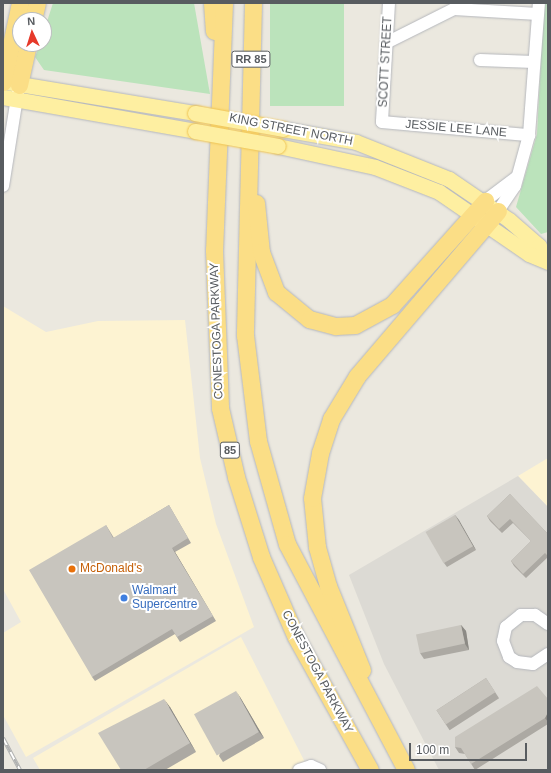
<!DOCTYPE html>
<html>
<head>
<meta charset="utf-8">
<style>
  body { margin:0 }
  #map { position:relative; width:551px; height:773px; overflow:hidden; background:#ebe8df; font-family:Helvetica,sans-serif }
  div>[style] { position:absolute }
  .commercial>* { inset:0; background:#fdf3d2 }
  .industrial>* { inset:0; background:#dcdad4 }
  .green>* { inset:0; background:#bbe3bb; transform-origin:0 0 }
  .roads { filter:drop-shadow(0 0 1px #b5b7bc) drop-shadow(0 0 1px #b5b7bc) }
  .minor>* { height:12px; margin:-6px; padding:0 6px; transform-origin:6px; border-radius:6px; background:#fff }
  .major>* { height:15px; margin:-7.5px; padding:0 7.5px; transform-origin:7.5px; border-radius:7.5px; background:#feefa1 }
  .highway>* { height:17px; margin:-8.5px; padding:0 8.5px; transform-origin:8.5px; border-radius:8.5px; background:#fbde86 }
  .rail>* { height:4px; margin-top:-2px; transform-origin:0; background:repeating-linear-gradient(90deg,#fff 0 8px,#b0b1b1 0 16px); box-sizing:border-box; border-block:1px solid #b0b1b1 }
  .bridges { filter:drop-shadow(0 0 1px #efc454) drop-shadow(0 0 1px #efc454) }
  .major-bridge>* { height:15px; margin:-7.5px; padding:0 7.5px; transform-origin:7.5px; border-radius:7.5px; background:#feefa1 }
  .wall>* { inset:0; background:#aca9a3; transform-origin:0 0 }
  .shaded-wall>* { inset:0; background:#8c8a85 }
  .building>* { inset:0; background:#c8c5be; transform-origin:0 0 }
  .dots>* { width:11px; height:11px; translate:-50% -50%; box-sizing:border-box; border:2px solid #fff; border-radius:50% }
  span { translate:-50% -50%; white-space:nowrap; text-align:center; line-height:1.15; -webkit-text-stroke:4px #fff; paint-order:stroke }
  .shield-label span { padding:1px 3px; background:#fff; border:1px solid; border-radius:3px; -webkit-text-stroke-width:0 }
  .shield-label { font-size:11px; color:#585c60; font-weight:700 }
  .street-label { font-size:12px; color:#585c60 }
  .food-label { font-size:12px; color:#c56008 }
  .left { translate:0 -50%; text-align:left }
  .shop-label { font-size:12px; color:#366cbe }
  .frame { position:absolute; inset:0; border:4px solid #585c60; pointer-events:none }
  .north { position:absolute; left:12px; top:12px; width:40px; height:40px; box-sizing:border-box; background:#fff; border:1px solid #bcbebf; border-radius:50%; rotate:356deg; font-size:11px; font-weight:700; line-height:16px; text-align:center; color:#585c60 }
  .north::after { content:''; display:block; margin:auto; width:14px; height:18px; background:#e6392a; clip-path:polygon(50% 0,100% 100%,50% 72%,0 100%) }
  .scale { position:absolute; left:409px; top:743px; width:118px; height:18px; box-sizing:border-box; border:2px solid #585c60; border-top:0; padding-left:5px; font-size:12px; line-height:14px; white-space:nowrap; color:#585c60; -webkit-text-stroke:3px #fff; paint-order:stroke }
</style>
</head>
<body>
<div id="map">
  <div class="commercial">
    <i style="clip-path:polygon(3px 306px,46px 332px,98px 321px,185px 320px,200px 458px,216px 524px,254px 627px,26px 757px,3px 715px,3px 633px,21px 622px,3px 589px)"></i>
    <i style="clip-path:polygon(548px 458px,548px 507px,518px 476px)"></i>
    <i style="clip-path:polygon(241px 637px,309px 770px,40px 770px,33px 758px)"></i>
  </div>
  <div class="industrial">
    <i style="clip-path:polygon(518px 476px,548px 507px,548px 770px,439px 770px,384px 664px,349px 575px)"></i>
  </div>
  <div class="green">
    <i style="clip-path:polygon(53px 3px,194px 3px,210px 94px,44px 70px,35px 57px,40px 44px,44px 44px,44px 31px)"></i>
    <i style="left:270px;top:3px;width:74px;height:103px"></i>
    <i style="clip-path:polygon(544px 3px,548px 3px,548px 232px,541px 234px,516px 207px,537px 134px)"></i>
  </div>
  <div class="roads">
    <div class="minor">
      <i style="left:389px;top:3px;width:119px;rotate:93.4deg"></i>
      <i style="left:382px;top:122px;width:148px;rotate:5.1deg"></i>
      <i style="left:388px;top:42px;width:74px;rotate:-26.6deg"></i>
      <i style="left:454px;top:9px;width:84px;rotate:3.4deg"></i>
      <i style="left:480px;top:60px;width:54px;rotate:2.1deg"></i>
      <i style="left:3px;top:186px;width:96px;rotate:-81deg"></i>
      <i style="left:485px;top:201px;width:39px;rotate:-37deg"></i>
      <i style="left:498px;top:211px;width:30px;rotate:-56deg"></i>
      <i style="left:515px;top:186px;width:53px;rotate:-74.6deg"></i>
      <i style="left:529px;top:135px;width:132px;rotate:-85.7deg"></i>
      <i style="left:548px;top:624px;width:16px;rotate:-145deg"></i>
      <i style="left:535px;top:615px;width:14px;rotate:180deg"></i>
      <i style="left:521px;top:615px;width:19px;rotate:141deg"></i>
      <i style="left:506px;top:627px;width:14px;rotate:102deg"></i>
      <i style="left:503px;top:641px;width:17px;rotate:69deg"></i>
      <i style="left:509px;top:657px;width:9px;rotate:32deg"></i>
      <i style="left:517px;top:662px;width:16px;rotate:7deg"></i>
      <i style="left:533px;top:664px;width:18px;rotate:-34deg"></i>
      <i style="left:299px;top:770px;width:13px;rotate:-18deg"></i>
      <i style="left:311px;top:766px;width:10px;rotate:24deg"></i>
    </div>
    <div class="major">
      <i style="left:7px;top:82px;width:191px;rotate:9.4deg"></i>
      <i style="left:3px;top:97px;width:195px;rotate:10deg"></i>
      <i style="left:283px;top:129px;width:74px;rotate:10.1deg"></i>
      <i style="left:356px;top:142px;width:100px;rotate:21.7deg"></i>
      <i style="left:449px;top:179px;width:73px;rotate:34.3deg"></i>
      <i style="left:509px;top:220px;width:40px;rotate:41deg"></i>
      <i style="left:539px;top:246px;width:13px;rotate:72deg"></i>
      <i style="left:278px;top:146px;width:99px;rotate:12.2deg"></i>
      <i style="left:375px;top:167px;width:69px;rotate:21.3deg"></i>
      <i style="left:439px;top:192px;width:109px;rotate:34.6deg"></i>
      <i style="left:529px;top:254px;width:21px;rotate:23deg"></i>
    </div>
    <div class="highway">
      <i style="left:212px;top:3px;width:28px;rotate:86deg"></i>
      <i style="left:224px;top:3px;width:247px;rotate:92.3deg"></i>
      <i style="left:214px;top:250px;width:158px;rotate:87.8deg"></i>
      <i style="left:220px;top:408px;width:71px;rotate:76.9deg"></i>
      <i style="left:236px;top:477px;width:84px;rotate:72.6deg"></i>
      <i style="left:261px;top:557px;width:87px;rotate:66.4deg"></i>
      <i style="left:296px;top:637px;width:152px;rotate:60.9deg"></i>
      <i style="left:253px;top:3px;width:332px;rotate:91.4deg"></i>
      <i style="left:245px;top:335px;width:107px;rotate:83deg"></i>
      <i style="left:258px;top:441px;width:107px;rotate:74.3deg"></i>
      <i style="left:287px;top:544px;width:255px;rotate:62.2deg"></i>
      <i style="left:33px;top:20px;width:17px;rotate:-77deg"></i>
      <i style="left:3px;top:82px;width:81px;rotate:-77.9deg"></i>
      <i style="left:19px;top:85px;width:42px;rotate:-77.6deg"></i>
      <i style="left:256px;top:203px;width:49px;rotate:84.2deg"></i>
      <i style="left:261px;top:252px;width:43px;rotate:69.4deg"></i>
      <i style="left:276px;top:292px;width:43px;rotate:39.3deg"></i>
      <i style="left:309px;top:319px;width:28px;rotate:15deg"></i>
      <i style="left:336px;top:326px;width:19px;rotate:-3deg"></i>
      <i style="left:355px;top:325px;width:42px;rotate:-28.4deg"></i>
      <i style="left:392px;top:305px;width:140px;rotate:-48.2deg"></i>
      <i style="left:362px;top:670px;width:91px;rotate:-112deg"></i>
      <i style="left:328px;top:586px;width:41px;rotate:-105.8deg"></i>
      <i style="left:317px;top:547px;width:49px;rotate:-95.8deg"></i>
      <i style="left:312px;top:498px;width:46px;rotate:-79.9deg"></i>
      <i style="left:320px;top:453px;width:36px;rotate:-72deg"></i>
      <i style="left:331px;top:419px;width:50px;rotate:-58.8deg"></i>
      <i style="left:357px;top:376px;width:217px;rotate:-49.5deg"></i>
    </div>
  </div>
  <div class="rail">
    <i style="left:3px;top:738px;width:36px;rotate:62deg"></i>
  </div>
  <div class="bridges">
    <div class="major-bridge">
      <i style="left:195px;top:113px;width:89px;rotate:10.3deg"></i>
      <i style="left:195px;top:131px;width:84px;rotate:10.2deg"></i>
    </div>
  </div>
  <div class="wall">
    <i style="clip-path:polygon(510px 494px,548px 534px,548px 557px,526px 578px,514px 566px,511px 561px,531px 541px,513px 523px,502px 533px,490px 521px,487px 516px)"></i>
    <i style="clip-path:polygon(169px 505px,191px 543px,175px 552px,216px 621px,180px 642px,175px 634px,95px 681px,92px 677px,106px 525px,114px 538px)"></i>
    <i style="clip-path:polygon(455px 515px,476px 550px,447px 567px,444px 563px)"></i>
    <i style="clip-path:polygon(461px 625px,466px 631px,469px 650px,424px 659px,420px 653px)"></i>
    <i style="left:486px;top:678px;width:24px;height:59px;rotate:57deg"></i>
    <i style="clip-path:polygon(240px 697px,264px 738px,223px 762px,219px 756px)"></i>
    <i style="clip-path:polygon(548px 699px,548px 724px,475px 770px,465px 754px,459px 753px,455px 747px)"></i>
    <i style="clip-path:polygon(170px 707px,196px 752px,165px 770px,121px 770px)"></i>
  </div>
  <div class="shaded-wall">
    <i style="clip-path:polygon(455px 515px,459px 520px,476px 550px,473px 546px)"></i>
    <i style="clip-path:polygon(172px 548px,175px 552px,216px 621px,213px 616px)"></i>
    <i style="clip-path:polygon(461px 625px,466px 631px,469px 650px,465px 644px)"></i>
    <i style="clip-path:polygon(236px 691px,240px 697px,264px 738px,259px 732px)"></i>
    <i style="clip-path:polygon(164px 699px,170px 707px,196px 752px,190px 743px)"></i>
    <i style="clip-path:polygon(548px 712px,548px 722px,545px 718px)"></i>
  </div>
  <div class="building">
    <i style="clip-path:polygon(510px 494px,548px 534px,548px 556px,545px 553px,523px 574px,511px 561px,531px 541px,510px 519px,499px 529px,487px 516px)"></i>
    <i style="clip-path:polygon(169px 505px,188px 538px,172px 548px,213px 616px,177px 637px,172px 629px,92px 677px,29px 570px,106px 525px,113px 538px)"></i>
    <i style="left:455px;top:515px;width:36px;height:34px;rotate:60deg"></i>
    <i style="left:461px;top:625px;width:19px;height:46px;rotate:78deg"></i>
    <i style="left:486px;top:678px;width:17px;height:59px;rotate:57deg"></i>
    <i style="clip-path:polygon(537px 686px,548px 699px,548px 712px,545px 718px,471px 764px,461px 748px,455px 747px,455px 737px)"></i>
    <i style="left:236px;top:691px;width:47px;height:48px;rotate:61deg"></i>
    <i style="clip-path:polygon(164px 699px,190px 743px,144px 770px,121px 770px,98px 733px)"></i>
  </div>
  <div class="dots">
    <i style="left:72px;top:569px;background:#e8710a"></i>
    <i style="left:124px;top:598px;background:#3f7fe0"></i>
  </div>
  <div class="shield-label">
    <span style="left:251px;top:59px">RR 85</span>
    <span style="left:230px;top:450px">85</span>
  </div>
  <div class="street-label">
    <span style="left:386px;top:62px;rotate:-87deg">SCOTT STREET</span>
    <span style="left:456px;top:129px;rotate:5deg">JESSIE LEE LANE</span>
    <span style="left:291px;top:130px;rotate:11deg">KING STREET NORTH</span>
    <span style="left:217px;top:331px;rotate:-92deg">CONESTOGA PARKWAY</span>
    <span style="left:317px;top:672px;rotate:62deg">CONESTOGA PARKWAY</span>
  </div>
  <div class="food-label">
    <span class="left" style="left:80px;top:569px">McDonald's</span>
  </div>
  <div class="shop-label">
    <span class="left" style="left:132px;top:598px">Walmart<br>Supercentre</span>
  </div>
  <div class="frame"></div>
  <div class="north">N</div>
  <div class="scale">100 m</div>
</div>
</body>
</html>
